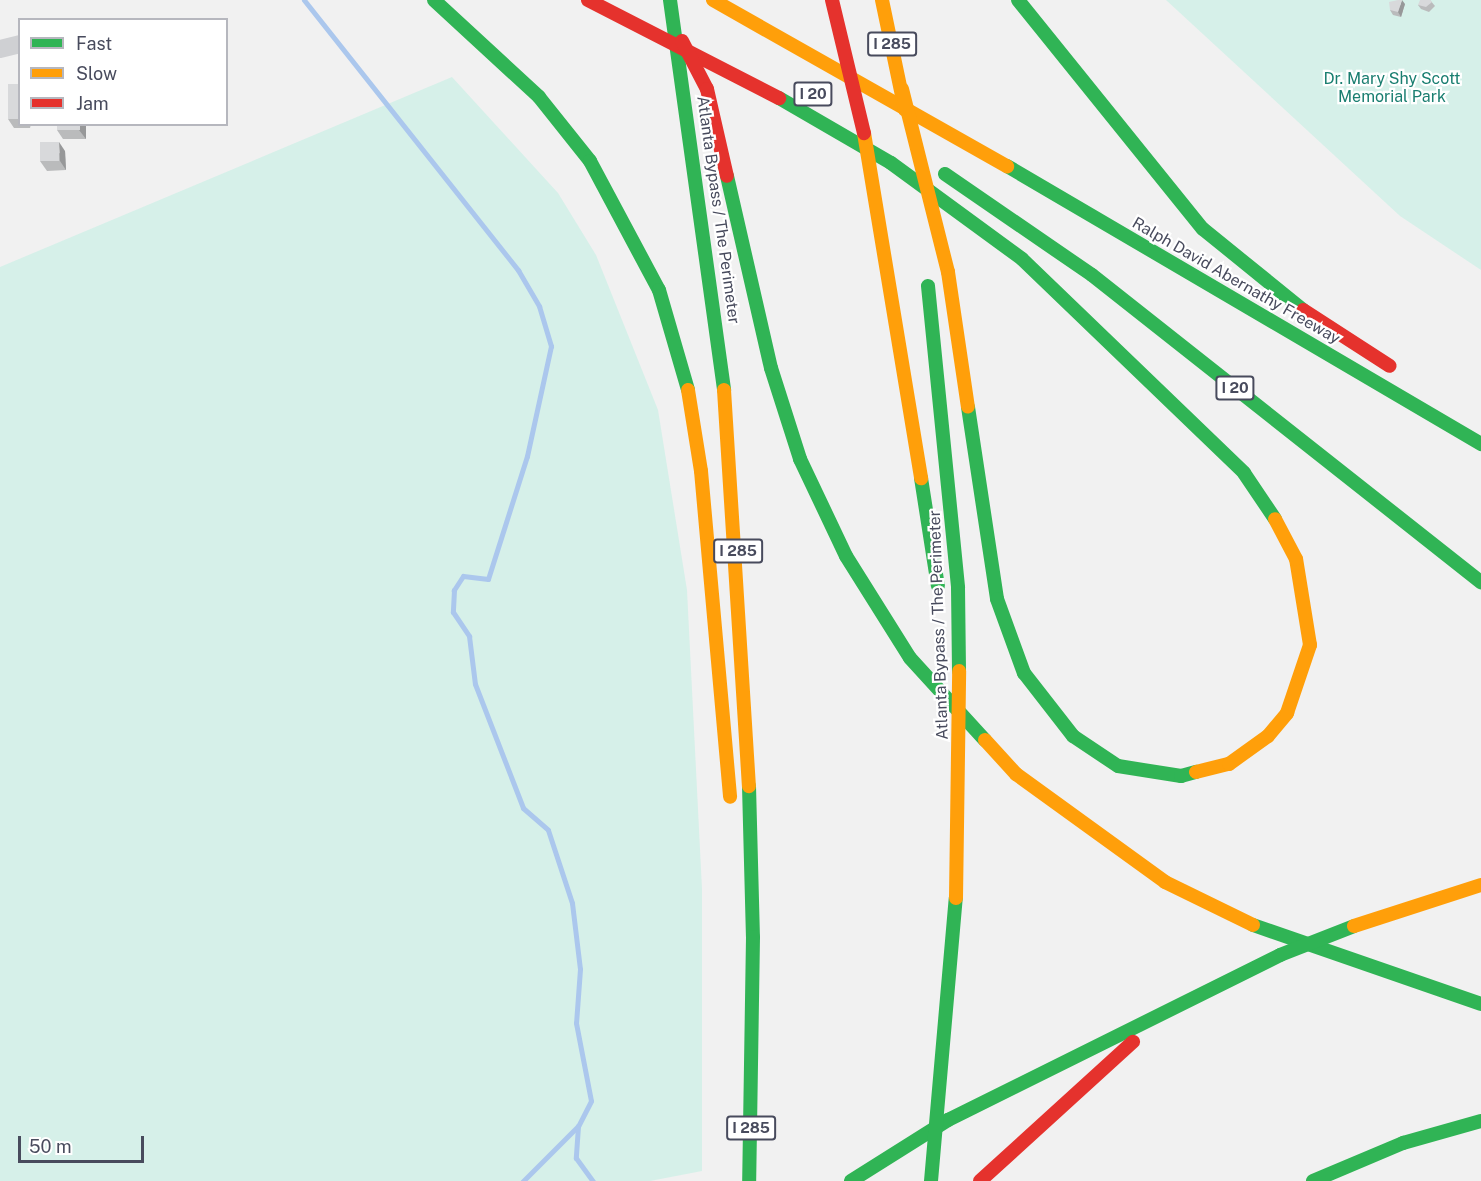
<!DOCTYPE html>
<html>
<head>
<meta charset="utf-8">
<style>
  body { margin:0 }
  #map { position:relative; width:1481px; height:1181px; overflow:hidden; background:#f1f1f1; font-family:"Public Sans",sans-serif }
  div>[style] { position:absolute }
  .green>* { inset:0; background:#d6f0e9 }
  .stream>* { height:5px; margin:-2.5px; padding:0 2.5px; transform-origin:2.5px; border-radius:2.5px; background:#abc7ed }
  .street>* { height:18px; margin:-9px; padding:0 9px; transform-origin:9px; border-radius:9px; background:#cfd0d3 }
  .fast>* { height:14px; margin:-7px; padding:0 7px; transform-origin:7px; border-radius:7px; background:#30b455 }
  .slow>* { height:14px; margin:-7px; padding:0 7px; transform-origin:7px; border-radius:7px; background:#ff9f0a }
  .jam>* { height:14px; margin:-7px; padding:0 7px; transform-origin:7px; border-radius:7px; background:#e5322d }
  .wall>* { inset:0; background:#babbbc }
  .shaded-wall>* { inset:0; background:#979899 }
  .building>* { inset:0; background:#d8d9db; transform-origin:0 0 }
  span { translate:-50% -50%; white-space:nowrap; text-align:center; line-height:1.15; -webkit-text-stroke:4.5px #fff; paint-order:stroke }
  .shield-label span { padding:2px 4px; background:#fff; border:2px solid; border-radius:4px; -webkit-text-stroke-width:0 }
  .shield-label { font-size:15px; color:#484b5d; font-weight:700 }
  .park-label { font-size:16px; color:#197e70 }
  .street-label { font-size:16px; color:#484b5d }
  .legend { position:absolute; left:18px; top:18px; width:210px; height:108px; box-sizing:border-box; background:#fff; border:2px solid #b6b7be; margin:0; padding:8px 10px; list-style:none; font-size:18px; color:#484b5d }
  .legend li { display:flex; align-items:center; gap:12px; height:30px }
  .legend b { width:30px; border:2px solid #b6b7be }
  .scale { position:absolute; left:18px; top:1136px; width:126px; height:27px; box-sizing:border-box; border:3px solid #484b5d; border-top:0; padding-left:8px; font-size:18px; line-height:21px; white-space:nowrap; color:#484b5d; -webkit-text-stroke:4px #fff; paint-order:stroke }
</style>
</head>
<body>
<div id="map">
  <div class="green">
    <i style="clip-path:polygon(1166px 0,1481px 0,1481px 270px,1400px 216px)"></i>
    <i style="clip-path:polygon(452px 77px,558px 193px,596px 255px,658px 410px,687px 590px,702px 889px,702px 1171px,650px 1181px,0 1181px,0 267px)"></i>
  </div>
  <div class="stream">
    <i style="left:304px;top:0;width:345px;rotate:51.6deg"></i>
    <i style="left:518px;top:270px;width:42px;rotate:59.7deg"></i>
    <i style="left:539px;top:306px;width:42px;rotate:73.3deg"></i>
    <i style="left:551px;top:346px;width:113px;rotate:102.3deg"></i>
    <i style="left:527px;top:456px;width:129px;rotate:107.6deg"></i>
    <i style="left:488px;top:579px;width:25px;rotate:-173deg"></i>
    <i style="left:463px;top:576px;width:17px;rotate:123deg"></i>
    <i style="left:454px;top:590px;width:22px;rotate:93deg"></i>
    <i style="left:453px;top:612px;width:29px;rotate:56deg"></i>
    <i style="left:469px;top:636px;width:48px;rotate:82.9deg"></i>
    <i style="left:475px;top:684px;width:133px;rotate:68.8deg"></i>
    <i style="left:523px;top:808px;width:33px;rotate:41deg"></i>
    <i style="left:548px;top:830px;width:77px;rotate:71.8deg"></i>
    <i style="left:572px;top:903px;width:66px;rotate:83.1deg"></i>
    <i style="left:580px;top:969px;width:54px;rotate:94.2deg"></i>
    <i style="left:576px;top:1023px;width:79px;rotate:79.1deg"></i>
    <i style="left:591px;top:1101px;width:28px;rotate:117deg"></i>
    <i style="left:578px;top:1126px;width:78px;rotate:135deg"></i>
    <i style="left:578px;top:1126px;width:32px;rotate:94deg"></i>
    <i style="left:576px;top:1158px;width:29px;rotate:54deg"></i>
  </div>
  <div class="street">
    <i style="left:0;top:49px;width:21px;rotate:-14deg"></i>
  </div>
  <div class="fast">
    <i style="left:434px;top:0;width:143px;rotate:42.7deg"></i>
    <i style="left:539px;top:97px;width:82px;rotate:51.4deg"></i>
    <i style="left:590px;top:161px;width:146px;rotate:61.9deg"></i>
    <i style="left:659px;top:290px;width:104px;rotate:73.8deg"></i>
    <i style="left:670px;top:0;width:394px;rotate:82.1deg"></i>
    <i style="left:1018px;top:0;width:294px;rotate:51.1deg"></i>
    <i style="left:1203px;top:229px;width:129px;rotate:39deg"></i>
    <i style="left:779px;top:98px;width:129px;rotate:30.1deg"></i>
    <i style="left:891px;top:163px;width:162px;rotate:36.2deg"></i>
    <i style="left:1022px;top:259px;width:308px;rotate:43.9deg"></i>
    <i style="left:1244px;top:473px;width:55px;rotate:56deg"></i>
    <i style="left:1007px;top:166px;width:550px;rotate:30.39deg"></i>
    <i style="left:945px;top:174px;width:178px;rotate:34.5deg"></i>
    <i style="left:1092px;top:275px;width:496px;rotate:38.3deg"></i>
    <i style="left:727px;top:176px;width:197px;rotate:77.1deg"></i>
    <i style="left:771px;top:368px;width:96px;rotate:72.3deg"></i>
    <i style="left:800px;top:459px;width:107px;rotate:64.6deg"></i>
    <i style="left:846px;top:556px;width:120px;rotate:57.9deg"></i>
    <i style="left:910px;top:658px;width:111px;rotate:47.6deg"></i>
    <i style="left:928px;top:286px;width:303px;rotate:84.3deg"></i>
    <i style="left:958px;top:588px;width:83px;rotate:89.3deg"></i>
    <i style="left:968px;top:407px;width:194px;rotate:81.4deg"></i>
    <i style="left:997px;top:599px;width:79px;rotate:70deg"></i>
    <i style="left:1024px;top:673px;width:80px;rotate:52.1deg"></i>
    <i style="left:1073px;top:736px;width:54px;rotate:33.7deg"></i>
    <i style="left:1118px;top:766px;width:64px;rotate:9deg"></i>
    <i style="left:1181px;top:776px;width:16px;rotate:-15deg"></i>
    <i style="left:921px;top:478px;width:109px;rotate:81.1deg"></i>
    <i style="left:749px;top:786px;width:151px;rotate:88.5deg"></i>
    <i style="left:753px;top:937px;width:244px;rotate:90.9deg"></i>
    <i style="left:1253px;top:925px;width:241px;rotate:19.1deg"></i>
    <i style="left:851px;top:1181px;width:115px;rotate:-32.2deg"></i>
    <i style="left:948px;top:1120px;width:371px;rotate:-26.4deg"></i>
    <i style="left:1280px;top:955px;width:79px;rotate:-21.4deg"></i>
    <i style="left:931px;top:1181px;width:284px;rotate:-85deg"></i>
    <i style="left:1313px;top:1181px;width:98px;rotate:-22.9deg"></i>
    <i style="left:1403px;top:1143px;width:81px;rotate:-15.8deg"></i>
  </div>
  <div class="slow">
    <i style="left:713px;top:0;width:338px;rotate:29.5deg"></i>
    <i style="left:882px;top:0;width:112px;rotate:78.2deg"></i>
    <i style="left:902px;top:89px;width:189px;rotate:75.9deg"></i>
    <i style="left:948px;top:272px;width:136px;rotate:81.6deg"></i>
    <i style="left:864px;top:133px;width:350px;rotate:80.6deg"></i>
    <i style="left:688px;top:390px;width:82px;rotate:80.9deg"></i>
    <i style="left:701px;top:471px;width:327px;rotate:84.9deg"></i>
    <i style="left:724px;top:390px;width:397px;rotate:86.4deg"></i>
    <i style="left:985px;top:740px;width:46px;rotate:47.6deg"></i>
    <i style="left:1016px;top:774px;width:184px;rotate:35.9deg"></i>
    <i style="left:1165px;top:882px;width:98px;rotate:26deg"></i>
    <i style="left:1196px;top:772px;width:34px;rotate:-14deg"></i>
    <i style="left:1229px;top:764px;width:48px;rotate:-35.7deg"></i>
    <i style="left:1268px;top:736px;width:30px;rotate:-50deg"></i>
    <i style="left:1287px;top:713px;width:72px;rotate:-71.3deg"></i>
    <i style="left:1310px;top:645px;width:87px;rotate:-99.2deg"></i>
    <i style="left:1296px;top:559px;width:45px;rotate:-117.7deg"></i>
    <i style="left:956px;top:898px;width:227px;rotate:-89.2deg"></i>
    <i style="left:1354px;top:926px;width:133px;rotate:-17.9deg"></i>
  </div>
  <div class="jam">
    <i style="left:588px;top:0;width:215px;rotate:27.2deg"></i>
    <i style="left:832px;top:0;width:137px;rotate:76.5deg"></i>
    <i style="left:682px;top:41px;width:54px;rotate:62.5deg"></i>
    <i style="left:707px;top:89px;width:89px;rotate:77.1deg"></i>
    <i style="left:1303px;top:310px;width:103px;rotate:32.8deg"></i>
    <i style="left:980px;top:1181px;width:207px;rotate:-42.3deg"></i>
  </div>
  <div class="wall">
    <i style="clip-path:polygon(1430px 0,1435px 6px,1429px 12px,1421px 9px,1418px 5px)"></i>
    <i style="clip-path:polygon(1405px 4px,1401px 17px,1393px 15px,1390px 10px)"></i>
    <i style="clip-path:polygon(20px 84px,20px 124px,31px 124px,30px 128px,14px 128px,8px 119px)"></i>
    <i style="clip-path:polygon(86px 124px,86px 139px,63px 139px,57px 130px)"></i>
    <i style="clip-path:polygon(65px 151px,66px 170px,47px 171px,40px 161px)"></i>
  </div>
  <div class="shaded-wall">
    <i style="clip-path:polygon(1402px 0,1405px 4px,1401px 17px,1398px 12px)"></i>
    <i style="clip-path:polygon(80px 124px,86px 124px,86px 139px,79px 130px)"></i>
    <i style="clip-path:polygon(59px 142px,65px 151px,66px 170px,60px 161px)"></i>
  </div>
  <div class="building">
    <i style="clip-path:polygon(1398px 0,1402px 0,1398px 12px,1390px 10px,1389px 2px)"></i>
    <i style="clip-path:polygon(1420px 0,1430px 0,1432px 2px,1426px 7px,1418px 5px)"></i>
    <i style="left:20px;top:84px;width:35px;height:12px;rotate:90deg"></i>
    <i style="left:57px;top:124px;width:23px;height:6px"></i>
    <i style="left:40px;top:142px;width:19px;height:19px"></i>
  </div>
  <div class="shield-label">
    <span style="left:892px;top:44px">I 285</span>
    <span style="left:813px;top:94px">I 20</span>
    <span style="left:1235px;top:388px">I 20</span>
    <span style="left:738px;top:551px">I 285</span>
    <span style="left:751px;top:1128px">I 285</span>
  </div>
  <div class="park-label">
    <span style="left:1392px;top:88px">Dr. Mary Shy Scott<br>Memorial Park</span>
  </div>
  <div class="street-label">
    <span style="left:718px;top:210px;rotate:82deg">Atlanta Bypass / The Perimeter</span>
    <span style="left:1236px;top:281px;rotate:30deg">Ralph David Abernathy Freeway</span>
    <span style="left:939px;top:625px;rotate:-92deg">Atlanta Bypass / The Perimeter</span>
  </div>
  <ul class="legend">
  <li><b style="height:8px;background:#30b455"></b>Fast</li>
  <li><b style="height:8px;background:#ff9f0a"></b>Slow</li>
  <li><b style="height:8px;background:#e5322d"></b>Jam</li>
  </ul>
  <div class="scale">50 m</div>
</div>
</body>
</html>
